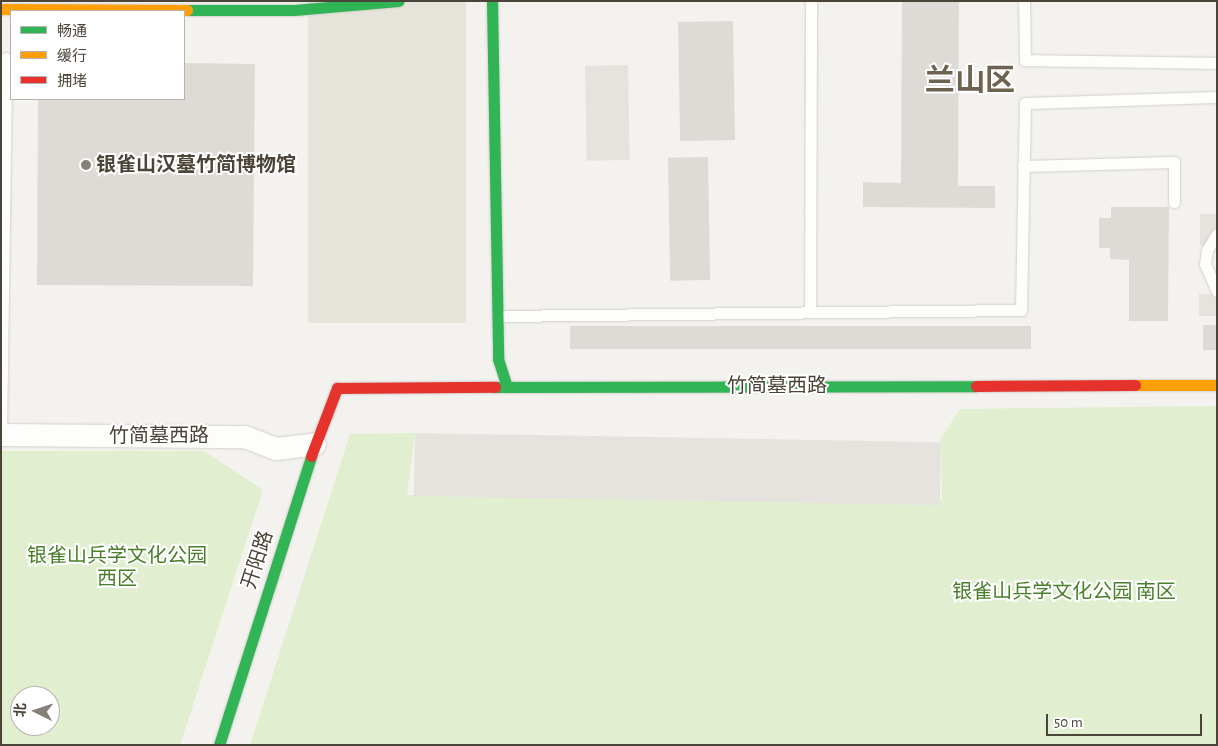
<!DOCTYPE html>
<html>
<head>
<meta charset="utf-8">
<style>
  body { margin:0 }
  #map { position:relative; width:1218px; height:746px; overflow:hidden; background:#f4f2ee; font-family:"Alegreya Sans","Noto Sans SC",sans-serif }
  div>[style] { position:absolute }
  .residential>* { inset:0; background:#e7e4dc; transform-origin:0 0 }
  .green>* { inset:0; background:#e1eecf }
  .parking>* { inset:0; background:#e6e3df; transform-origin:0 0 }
  .building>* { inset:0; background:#dedbd6; transform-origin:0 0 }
  .roads { filter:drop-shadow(0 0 1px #d2d0cb) drop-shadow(0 0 1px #d2d0cb) }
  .lane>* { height:11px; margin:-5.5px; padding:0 5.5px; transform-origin:5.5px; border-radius:5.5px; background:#fdfdfc }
  .street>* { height:22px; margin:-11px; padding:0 11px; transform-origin:11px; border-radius:11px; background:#fdfdfc }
  .fast>* { height:11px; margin:-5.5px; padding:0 5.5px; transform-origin:5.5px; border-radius:5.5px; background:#30b455 }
  .slow>* { height:11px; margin:-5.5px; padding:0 5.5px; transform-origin:5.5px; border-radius:5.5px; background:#ff9f0a }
  .jam>* { height:11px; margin:-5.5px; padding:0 5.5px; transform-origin:5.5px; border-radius:5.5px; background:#e5322d }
  .dots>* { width:14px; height:14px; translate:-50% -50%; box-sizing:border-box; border:2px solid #fff; border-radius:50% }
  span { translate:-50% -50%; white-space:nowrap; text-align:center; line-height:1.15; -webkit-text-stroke:4px #fff; paint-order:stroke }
  .poi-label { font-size:20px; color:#4b4439; font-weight:700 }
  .left { translate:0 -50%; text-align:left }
  .street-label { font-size:20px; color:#4b4439 }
  .park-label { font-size:20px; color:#4a7f2a }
  .town-label { font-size:30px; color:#6e6250; font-weight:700 }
  .frame { position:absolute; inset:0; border:2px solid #4b4439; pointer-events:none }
  .legend { position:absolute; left:10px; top:10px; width:175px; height:90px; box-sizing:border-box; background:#fff; border:1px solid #b7b4b0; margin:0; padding:6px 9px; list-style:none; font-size:15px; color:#4b4439 }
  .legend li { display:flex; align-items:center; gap:10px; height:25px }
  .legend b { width:25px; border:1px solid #b7b4b0 }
  .north { position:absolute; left:10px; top:686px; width:50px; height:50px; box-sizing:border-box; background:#fff; border:1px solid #b7b4b0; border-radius:50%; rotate:274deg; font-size:14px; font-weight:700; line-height:20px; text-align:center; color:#4b4439 }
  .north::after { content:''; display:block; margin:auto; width:18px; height:22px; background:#868178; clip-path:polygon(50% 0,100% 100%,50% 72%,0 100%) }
  .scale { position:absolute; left:1046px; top:714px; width:156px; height:22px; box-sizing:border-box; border:2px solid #4b4439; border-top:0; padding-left:6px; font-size:15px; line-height:18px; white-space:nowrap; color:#4b4439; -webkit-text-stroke:4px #fff; paint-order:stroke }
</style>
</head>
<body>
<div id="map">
  <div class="residential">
    <i style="left:308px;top:1px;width:158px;height:322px"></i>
  </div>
  <div class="green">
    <i style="clip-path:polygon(1217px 406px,1217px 745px,250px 745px,350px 434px,415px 433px,407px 495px,942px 500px,941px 438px,960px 409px)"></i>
    <i style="clip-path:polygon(evenodd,1px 451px,204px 451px,263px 490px,180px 745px,1px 745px,1px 451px,20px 696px,50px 696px,50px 726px,20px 726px,20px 696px)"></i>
  </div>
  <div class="parking">
    <i style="left:628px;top:65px;width:95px;height:43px;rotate:89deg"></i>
    <i style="left:1200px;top:214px;width:17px;height:31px"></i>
    <i style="left:1199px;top:294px;width:18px;height:22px"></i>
    <i style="left:415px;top:433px;width:526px;height:63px;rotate:1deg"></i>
  </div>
  <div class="building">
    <i style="clip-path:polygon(902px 1px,959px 1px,958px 186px,995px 186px,995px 208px,863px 207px,863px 182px,901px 183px)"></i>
    <i style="left:733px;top:21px;width:119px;height:55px;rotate:89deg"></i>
    <i style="clip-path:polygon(184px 63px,255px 64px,253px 286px,37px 285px,38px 99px,184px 99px)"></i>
    <i style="left:708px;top:157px;width:123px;height:40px;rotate:89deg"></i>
    <i style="clip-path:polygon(1111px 207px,1169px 207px,1168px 321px,1129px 321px,1129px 260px,1110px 259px,1110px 248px,1099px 248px,1099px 218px,1111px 218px)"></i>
    <i style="left:1203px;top:325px;width:14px;height:25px"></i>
    <i style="left:570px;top:326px;width:461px;height:23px"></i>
  </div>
  <div class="roads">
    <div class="lane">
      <i style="left:1024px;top:1px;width:59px;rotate:89deg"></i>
      <i style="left:1025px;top:60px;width:192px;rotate:0.9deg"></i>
      <i style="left:1023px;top:166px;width:151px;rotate:-1.5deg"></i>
      <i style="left:1174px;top:162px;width:40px;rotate:90deg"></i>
      <i style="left:1217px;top:234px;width:19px;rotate:122deg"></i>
      <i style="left:1207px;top:250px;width:14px;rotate:98deg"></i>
      <i style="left:1205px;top:264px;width:30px;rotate:66deg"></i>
      <i style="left:810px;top:312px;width:311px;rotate:-89.8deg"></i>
      <i style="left:498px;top:316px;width:523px;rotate:-0.66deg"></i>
      <i style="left:1021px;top:310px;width:207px;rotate:-88.9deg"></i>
      <i style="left:1025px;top:103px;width:192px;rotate:-1.8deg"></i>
      <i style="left:1px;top:435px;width:377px;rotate:-89.2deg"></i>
    </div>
    <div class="street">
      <i style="left:1px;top:435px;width:244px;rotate:0.5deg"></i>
      <i style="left:245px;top:437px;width:34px;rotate:21deg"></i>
      <i style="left:277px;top:449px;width:38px;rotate:-7deg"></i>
    </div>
    <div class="fast">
      <i style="left:492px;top:1px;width:358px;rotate:89deg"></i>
      <i style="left:498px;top:359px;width:28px;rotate:72deg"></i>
      <i style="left:187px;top:10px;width:107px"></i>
      <i style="left:294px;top:10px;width:105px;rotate:-4.9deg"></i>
      <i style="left:495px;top:387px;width:481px;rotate:-0.1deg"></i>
      <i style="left:219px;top:745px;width:303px;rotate:-72.3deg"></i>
    </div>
    <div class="slow">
      <i style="left:1px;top:9px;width:186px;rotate:0.3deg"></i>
      <i style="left:1135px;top:385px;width:82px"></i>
    </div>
    <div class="jam">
      <i style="left:976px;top:386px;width:159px;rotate:-0.4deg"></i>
      <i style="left:311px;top:456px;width:73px;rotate:-69.1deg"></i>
      <i style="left:337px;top:388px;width:158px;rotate:-0.4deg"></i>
    </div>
  </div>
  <div class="dots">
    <i style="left:86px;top:165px;background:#868178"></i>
  </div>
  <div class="poi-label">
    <span class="left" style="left:96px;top:165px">银雀山汉墓竹简博物馆</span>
  </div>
  <div class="street-label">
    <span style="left:777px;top:386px">竹简墓西路</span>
    <span style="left:159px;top:436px">竹简墓西路</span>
    <span style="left:258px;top:560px;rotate:-72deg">开阳路</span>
  </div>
  <div class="park-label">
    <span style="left:117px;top:568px">银雀山兵学文化公园<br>西区</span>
    <span style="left:1064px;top:592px">银雀山兵学文化公园 南区</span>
  </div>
  <div class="town-label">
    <span style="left:970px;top:81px">兰山区</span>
  </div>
  <div class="frame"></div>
  <ul class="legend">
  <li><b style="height:6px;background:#30b455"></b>畅通</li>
  <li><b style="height:6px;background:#ff9f0a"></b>缓行</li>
  <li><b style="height:6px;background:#e5322d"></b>拥堵</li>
  </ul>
  <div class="north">北</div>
  <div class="scale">50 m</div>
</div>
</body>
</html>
